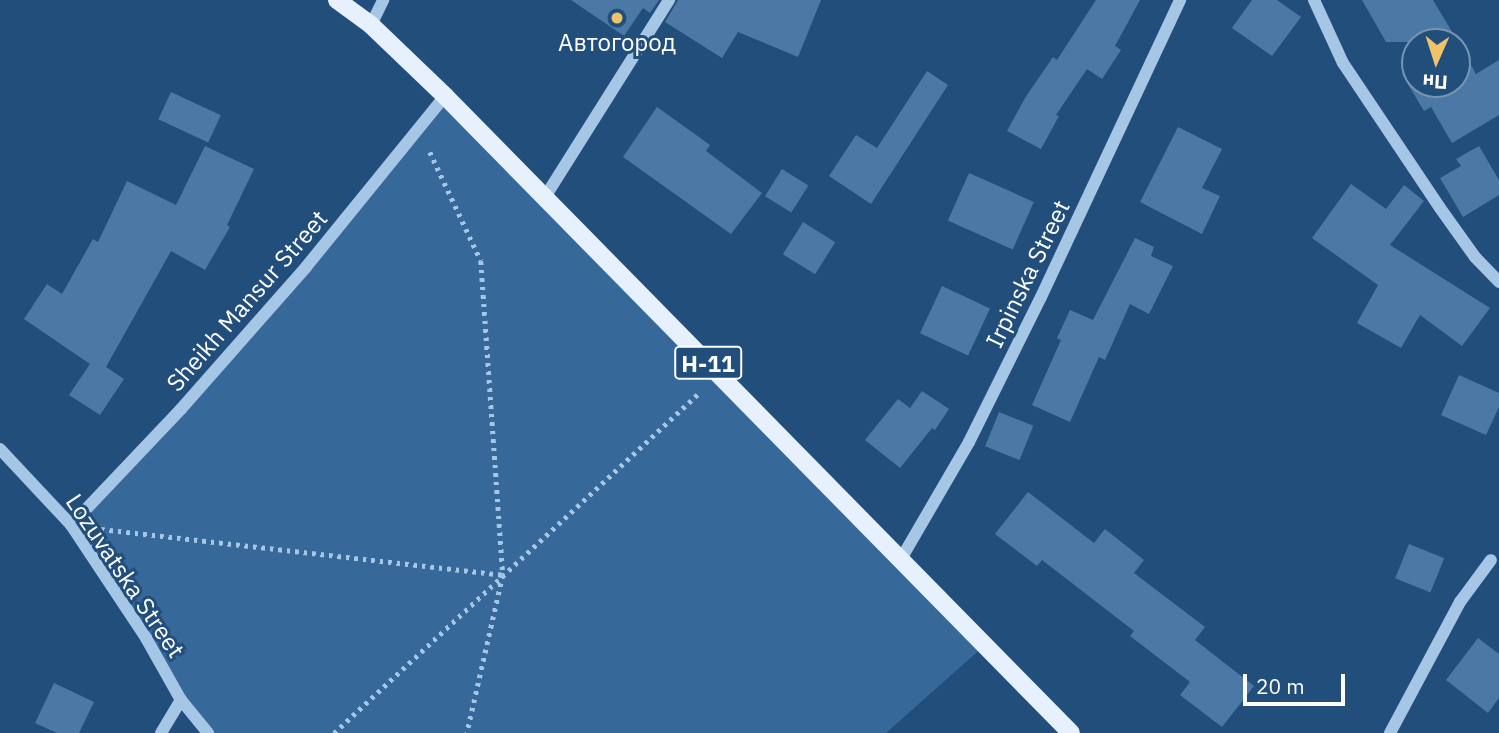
<!DOCTYPE html>
<html>
<head>
<meta charset="utf-8">
<style>
  body { margin:0 }
  #map { position:relative; width:1499px; height:733px; overflow:hidden; background:#224e7c; font-family:"IBM Plex Sans",sans-serif }
  div>[style] { position:absolute }
  .green>* { inset:0; background:#36689a }
  .building>* { inset:0; background:#4b78a5; transform-origin:0 0 }
  .path>* { height:4.5px; margin-top:-2.25px; transform-origin:0; background:repeating-linear-gradient(90deg,#a6c6e6 0 3.5px,transparent 0 8.5px) }
  .minor>* { height:12px; margin:-6px; padding:0 6px; transform-origin:6px; border-radius:6px; background:#a6c6e6 }
  .major>* { height:18px; margin:-9px; padding:0 9px; transform-origin:9px; border-radius:9px; background:#e7f0fd }
  .dots>* { width:19px; height:19px; translate:-50% -50%; box-sizing:border-box; border:4px solid #224e7c; border-radius:50% }
  span { translate:-50% -50%; white-space:nowrap; text-align:center; line-height:1.15; -webkit-text-stroke:6px #224e7c; paint-order:stroke }
  .shield-label span { padding:2px 5px; background:#224e7c; border:2px solid; border-radius:5px; -webkit-text-stroke-width:0 }
  .shield-label { font-size:23px; color:#fff; font-weight:700 }
  .poi-label { font-size:24px; color:#fff }
  .street-label { font-size:24px; color:#fff }
  .north { position:absolute; left:1401px; top:28px; width:70px; height:70px; box-sizing:border-box; background:#224e7c; border:2px solid #7a95b0; border-radius:50%; rotate:183deg; font-size:19px; font-weight:700; line-height:28px; text-align:center; color:#fff }
  .north::after { content:''; display:block; margin:auto; width:24px; height:32px; background:#f1c369; clip-path:polygon(50% 0,100% 100%,50% 72%,0 100%) }
  .scale { position:absolute; left:1243px; top:674px; width:102px; height:32px; box-sizing:border-box; border:4px solid #fff; border-top:0; padding-left:9px; font-size:21px; line-height:24px; white-space:nowrap; color:#fff; -webkit-text-stroke:5px #224e7c; paint-order:stroke }
</style>
</head>
<body>
<div id="map">
  <div class="green">
    <i style="clip-path:polygon(445px 96px,984px 646px,886px 733px,208px 733px,71px 525px,111px 485px)"></i>
  </div>
  <div class="building">
    <i style="clip-path:polygon(571px 0,659px 0,650px 13px,643px 8px,624px 36px)"></i>
    <i style="clip-path:polygon(678px 0,821px 0,798px 57px,738px 32px,722px 58px,665px 22px)"></i>
    <i style="clip-path:polygon(1096px 0,1140px 0,1115px 46px,1121px 50px,1102px 79px,1087px 69px,1056px 115px,1059px 116px,1041px 149px,1007px 131px,1025px 98px,1053px 57px,1057px 60px)"></i>
    <i style="clip-path:polygon(1252px 0,1277px 0,1301px 17px,1272px 56px,1232px 28px)"></i>
    <i style="clip-path:polygon(1362px 0,1433px 0,1458px 42px,1386px 42px)"></i>
    <i style="clip-path:polygon(1462px 49px,1476px 74px,1499px 60px,1499px 115px,1452px 143px,1431px 107px,1424px 111px,1406px 81px,1415px 76px,1415px 84px,1457px 84px,1457px 51px)"></i>
    <i style="clip-path:polygon(927px 71px,948px 85px,871px 204px,829px 176px,856px 135px,877px 148px)"></i>
    <i style="left:171px;top:92px;width:55px;height:30px;rotate:25deg"></i>
    <i style="clip-path:polygon(657px 107px,710px 145px,706px 151px,762px 193px,731px 234px,623px 157px)"></i>
    <i style="clip-path:polygon(1178px 127px,1222px 149px,1202px 188px,1220px 196px,1202px 234px,1140px 202px)"></i>
    <i style="clip-path:polygon(205px 146px,254px 169px,227px 225px,230px 227px,205px 270px,171px 251px,106px 367px,124px 379px,100px 415px,69px 395px,90px 364px,24px 319px,47px 284px,62px 294px,93px 239px,98px 242px,127px 181px,176px 205px)"></i>
    <i style="clip-path:polygon(1479px 146px,1499px 180px,1499px 195px,1463px 217px,1440px 178px,1461px 166px,1456px 159px)"></i>
    <i style="left:782px;top:169px;width:31px;height:32px;rotate:32deg"></i>
    <i style="left:969px;top:173px;width:71px;height:52px;rotate:24deg"></i>
    <i style="clip-path:polygon(1351px 184px,1386px 209px,1404px 185px,1424px 201px,1390px 245px,1490px 308px,1462px 346px,1420px 315px,1401px 348px,1357px 323px,1378px 285px,1312px 238px)"></i>
    <i style="left:803px;top:222px;width:38px;height:38px;rotate:32deg"></i>
    <i style="clip-path:polygon(1135px 238px,1154px 247px,1151px 256px,1173px 266px,1149px 314px,1130px 304px,1105px 360px,1099px 357px,1070px 422px,1032px 405px,1061px 340px,1057px 338px,1070px 310px,1093px 320px)"></i>
    <i style="left:942px;top:286px;width:53px;height:52px;rotate:25deg"></i>
    <i style="clip-path:polygon(1459px 375px,1499px 393px,1499px 407px,1486px 435px,1441px 415px)"></i>
    <i style="clip-path:polygon(922px 391px,949px 409px,935px 430px,932px 428px,900px 468px,865px 440px,898px 399px,910px 408px)"></i>
    <i style="left:999px;top:412px;width:37px;height:37px;rotate:22deg"></i>
    <i style="clip-path:polygon(1028px 492px,1094px 543px,1105px 529px,1144px 560px,1134px 573px,1205px 627px,1195px 640px,1254px 686px,1222px 727px,1180px 695px,1190px 682px,1130px 636px,1134px 631px,1042px 560px,1037px 566px,995px 534px)"></i>
    <i style="left:1409px;top:544px;width:38px;height:37px;rotate:22deg"></i>
    <i style="clip-path:polygon(1478px 638px,1499px 654px,1499px 698px,1488px 713px,1446px 680px)"></i>
    <i style="clip-path:polygon(54px 683px,94px 702px,79px 733px,57px 733px,35px 723px)"></i>
  </div>
  <div class="path">
    <i style="left:430px;top:152px;width:120px;rotate:64.9deg"></i>
    <i style="left:481px;top:261px;width:315px;rotate:86deg"></i>
    <i style="left:503px;top:575px;width:162px;rotate:102.8deg"></i>
    <i style="left:101px;top:529px;width:404px;rotate:6.5deg"></i>
    <i style="left:334px;top:733px;width:500px;rotate:-42.97deg"></i>
  </div>
  <div class="minor">
    <i style="left:1314px;top:0;width:69px;rotate:65.3deg"></i>
    <i style="left:1343px;top:63px;width:174px;rotate:56.2deg"></i>
    <i style="left:1440px;top:208px;width:60px;rotate:54.5deg"></i>
    <i style="left:1475px;top:257px;width:35px;rotate:46deg"></i>
    <i style="left:371px;top:25px;width:28px;rotate:-64deg"></i>
    <i style="left:545px;top:197px;width:233px;rotate:-57.8deg"></i>
    <i style="left:0;top:449px;width:104px;rotate:46.9deg"></i>
    <i style="left:71px;top:525px;width:136px;rotate:56.4deg"></i>
    <i style="left:146px;top:638px;width:71px;rotate:60.6deg"></i>
    <i style="left:181px;top:700px;width:43px;rotate:50.7deg"></i>
    <i style="left:71px;top:525px;width:160px;rotate:-46.5deg"></i>
    <i style="left:181px;top:409px;width:189px;rotate:-48.6deg"></i>
    <i style="left:306px;top:267px;width:220px;rotate:-50.9deg"></i>
    <i style="left:901px;top:559px;width:135px;rotate:-59.8deg"></i>
    <i style="left:969px;top:442px;width:162px;rotate:-63.6deg"></i>
    <i style="left:1041px;top:297px;width:328px;rotate:-64.9deg"></i>
    <i style="left:161px;top:733px;width:39px;rotate:-59deg"></i>
    <i style="left:1390px;top:733px;width:149px;rotate:-61.9deg"></i>
    <i style="left:1460px;top:602px;width:52px;rotate:-53.6deg"></i>
  </div>
  <div class="major">
    <i style="left:337px;top:0;width:42px;rotate:36.3deg"></i>
    <i style="left:371px;top:25px;width:103px;rotate:43.8deg"></i>
    <i style="left:445px;top:96px;width:893px;rotate:45.5deg"></i>
  </div>
  <div class="dots">
    <i style="left:617px;top:18px;background:#f1c369"></i>
  </div>
  <div class="shield-label">
    <span style="left:708px;top:363px">Н-11</span>
  </div>
  <div class="poi-label">
    <span style="left:617px;top:43px">Автогород</span>
  </div>
  <div class="street-label">
    <span style="left:1028px;top:274px;rotate:-64deg">Irpinska Street</span>
    <span style="left:247px;top:301px;rotate:-49deg">Sheikh Mansur Street</span>
    <span style="left:125px;top:576px;rotate:56deg">Lozuvatska Street</span>
  </div>
  <div class="north">Пн</div>
  <div class="scale">20 m</div>
</div>
</body>
</html>
